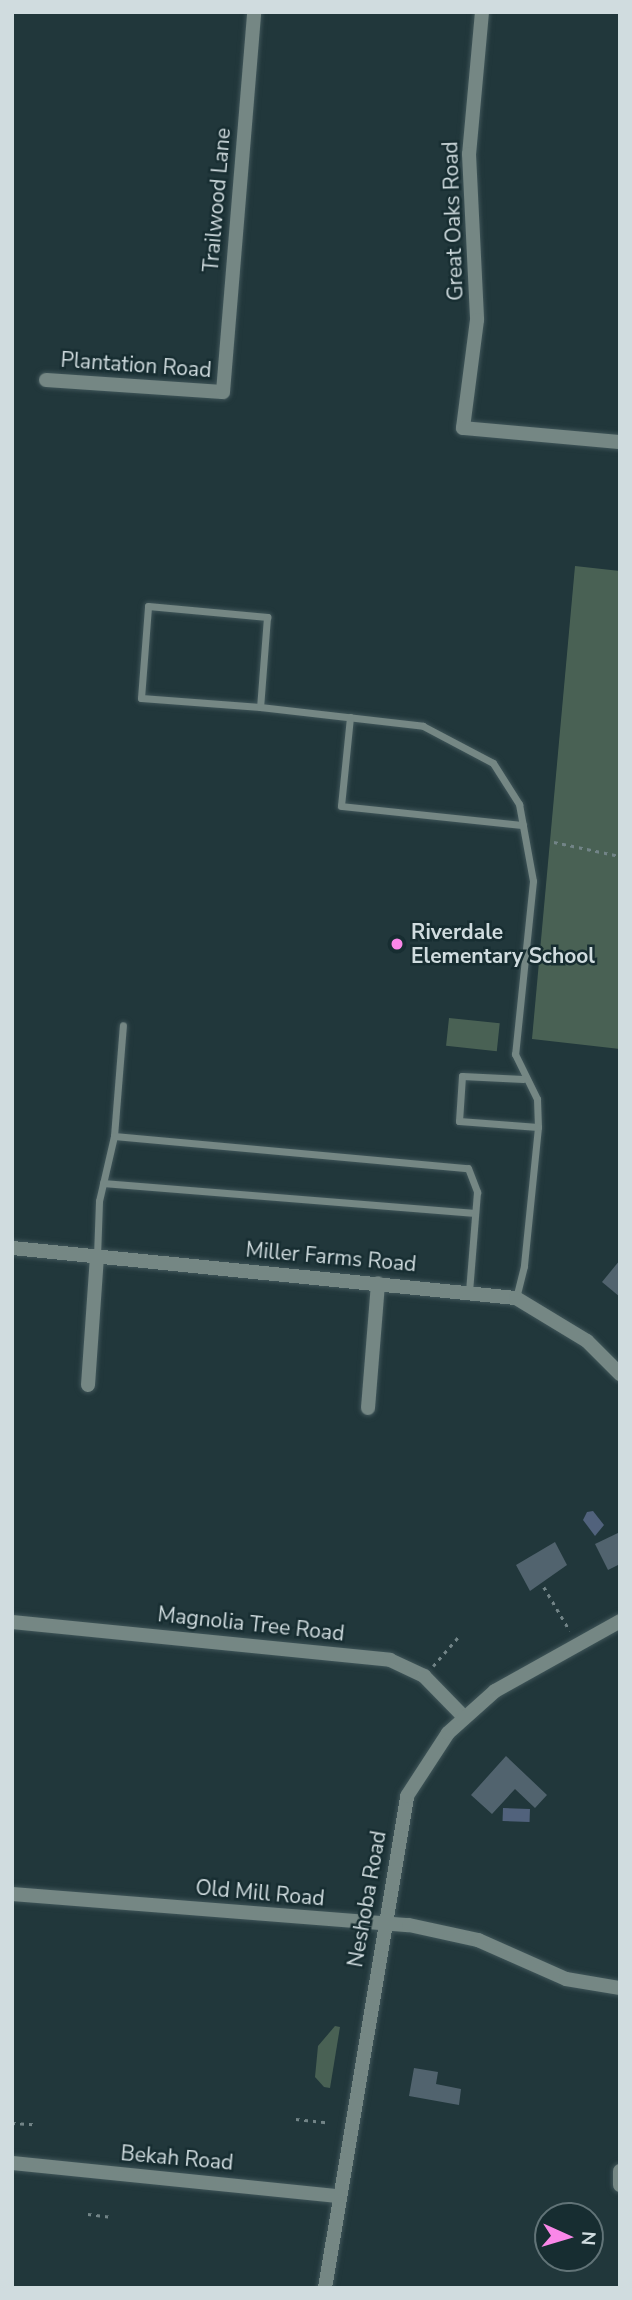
<!DOCTYPE html>
<html>
<head>
<meta charset="utf-8">
<style>
  body { margin:0 }
  #map { position:relative; width:632px; height:2300px; overflow:hidden; background:#21373b; font-family:"Nunito Sans",sans-serif }
  div>[style] { position:absolute }
  .green>* { inset:0; background:#496154; transform-origin:0 0 }
  .water>* { inset:0; background:#51627c; transform-origin:0 0 }
  .building>* { inset:0; background:#51636e }
  .path>* { height:2.5px; margin-top:-1.25px; transform-origin:0; background:repeating-linear-gradient(90deg,#728487 0 3.5px,transparent 0 8.5px) }
  .roads { filter:drop-shadow(0 0 2px #405559) drop-shadow(0 0 2px #405559) }
  .service>* { height:7px; margin:-3.5px; padding:0 3.5px; transform-origin:3.5px; border-radius:3.5px; background:#758784 }
  .minor>* { height:14px; margin:-7px; padding:0 7px; transform-origin:7px; border-radius:7px; background:#758784 }
  .tertiary>* { height:14px; margin:-7px; padding:0 7px; transform-origin:7px; border-radius:7px; background:#758784 }
  .dots>* { width:19px; height:19px; translate:-50% -50%; box-sizing:border-box; border:4px solid #172d31; border-radius:50% }
  span { translate:-50% -50%; white-space:nowrap; text-align:center; line-height:1.15; -webkit-text-stroke:5px #172d31; paint-order:stroke }
  .street-label { font-size:21px; color:#d0dcdf }
  .poi-label { font-size:21px; color:#d0dcdf; font-weight:700 }
  .left { translate:0 -50%; text-align:left }
  .frame { position:absolute; inset:0; border:14px solid #d0dcdf; pointer-events:none }
  .north { position:absolute; left:534px; top:2202px; width:70px; height:70px; box-sizing:border-box; background:#172d31; border:2px solid #617377; border-radius:50%; rotate:94deg; font-size:19px; font-weight:700; line-height:28px; text-align:center; color:#d0dcdf }
  .north::after { content:''; display:block; margin:auto; width:24px; height:32px; background:#fa87e8; clip-path:polygon(50% 0,100% 100%,50% 72%,0 100%) }
</style>
</head>
<body>
<div id="map">
  <div class="green">
    <i style="clip-path:polygon(575px 566px,620px 571px,620px 1049px,532px 1039px)"></i>
    <i style="left:449px;top:1018px;width:51px;height:28px;rotate:6deg"></i>
    <i style="clip-path:polygon(335px 2026px,340px 2027px,330px 2088px,324px 2087px,315px 2077px,318px 2046px)"></i>
  </div>
  <div class="water">
    <i style="clip-path:polygon(593px 1511px,604px 1525px,595px 1536px,583px 1520px,587px 1512px)"></i>
    <i style="left:503px;top:1808px;width:27px;height:13px;rotate:2deg"></i>
  </div>
  <div class="building">
    <i style="clip-path:polygon(620px 1260px,620px 1297px,602px 1282px)"></i>
    <i style="clip-path:polygon(620px 1532px,620px 1564px,608px 1570px,595px 1544px)"></i>
    <i style="clip-path:polygon(555px 1542px,567px 1565px,530px 1591px,516px 1565px)"></i>
    <i style="clip-path:polygon(506px 1756px,547px 1795px,535px 1808px,515px 1789px,492px 1814px,471px 1795px)"></i>
    <i style="clip-path:polygon(414px 2068px,438px 2072px,436px 2084px,461px 2089px,459px 2105px,409px 2096px)"></i>
  </div>
  <div class="path">
    <i style="left:554px;top:842px;width:67px;rotate:12deg"></i>
    <i style="left:544px;top:1587px;width:51px;rotate:59.4deg"></i>
    <i style="left:433px;top:1666px;width:38px;rotate:-49deg"></i>
    <i style="left:296px;top:2119px;width:30px;rotate:6deg"></i>
    <i style="left:12px;top:2123px;width:22px;rotate:3deg"></i>
    <i style="left:88px;top:2214px;width:24px;rotate:7deg"></i>
  </div>
  <div class="roads">
    <div class="service">
      <i style="left:260px;top:707px;width:119px;rotate:-175.7deg"></i>
      <i style="left:141px;top:698px;width:92px;rotate:-85.6deg"></i>
      <i style="left:148px;top:606px;width:120px;rotate:5.3deg"></i>
      <i style="left:267px;top:617px;width:90px;rotate:94.4deg"></i>
      <i style="left:260px;top:707px;width:164px;rotate:6.6deg"></i>
      <i style="left:423px;top:726px;width:79px;rotate:27.9deg"></i>
      <i style="left:493px;top:763px;width:49px;rotate:57.6deg"></i>
      <i style="left:519px;top:804px;width:78px;rotate:79.7deg"></i>
      <i style="left:533px;top:881px;width:174px;rotate:95.9deg"></i>
      <i style="left:515px;top:1054px;width:50px;rotate:63.9deg"></i>
      <i style="left:537px;top:1099px;width:28px;rotate:88deg"></i>
      <i style="left:538px;top:1127px;width:140px;rotate:95.8deg"></i>
      <i style="left:524px;top:1266px;width:33px;rotate:104deg"></i>
      <i style="left:350px;top:717px;width:89px;rotate:95.8deg"></i>
      <i style="left:341px;top:806px;width:183px;rotate:6deg"></i>
      <i style="left:523px;top:1079px;width:61px;rotate:-177.2deg"></i>
      <i style="left:462px;top:1076px;width:45px;rotate:93.8deg"></i>
      <i style="left:459px;top:1121px;width:79px;rotate:4.3deg"></i>
      <i style="left:114px;top:1136px;width:111px;rotate:-85.4deg"></i>
      <i style="left:103px;top:1183px;width:373px;rotate:4.6deg"></i>
      <i style="left:97px;top:1256px;width:55px;rotate:-87.9deg"></i>
      <i style="left:99px;top:1201px;width:67px;rotate:-77deg"></i>
      <i style="left:114px;top:1136px;width:355px;rotate:5.2deg"></i>
      <i style="left:468px;top:1168px;width:26px;rotate:69deg"></i>
      <i style="left:477px;top:1192px;width:99px;rotate:94.6deg"></i>
    </div>
    <div class="minor">
      <i style="left:482px;top:12px;width:143px;rotate:95.2deg"></i>
      <i style="left:469px;top:154px;width:166px;rotate:87.2deg"></i>
      <i style="left:477px;top:320px;width:109px;rotate:97.4deg"></i>
      <i style="left:463px;top:428px;width:158px;rotate:5.1deg"></i>
      <i style="left:46px;top:380px;width:177px;rotate:3.9deg"></i>
      <i style="left:223px;top:392px;width:381px;rotate:-85.3deg"></i>
      <i style="left:88px;top:1385px;width:129px;rotate:-86deg"></i>
      <i style="left:368px;top:1408px;width:125px;rotate:-85.4deg"></i>
      <i style="left:12px;top:1622px;width:380px;rotate:5.7deg"></i>
      <i style="left:390px;top:1660px;width:38px;rotate:25deg"></i>
      <i style="left:424px;top:1676px;width:57px;rotate:45.7deg"></i>
      <i style="left:12px;top:1894px;width:398px;rotate:4.5deg"></i>
      <i style="left:409px;top:1925px;width:71px;rotate:12.3deg"></i>
      <i style="left:478px;top:1940px;width:96px;rotate:23.9deg"></i>
      <i style="left:566px;top:1979px;width:55px;rotate:9.5deg"></i>
      <i style="left:12px;top:2163px;width:328px;rotate:5.8deg"></i>
      <i style="left:620px;top:2171px;width:14px;rotate:90deg"></i>
    </div>
    <div class="tertiary">
      <i style="left:12px;top:1248px;width:506px;rotate:5.67deg"></i>
      <i style="left:516px;top:1298px;width:83px;rotate:31.2deg"></i>
      <i style="left:587px;top:1341px;width:47px;rotate:45deg"></i>
      <i style="left:325px;top:2288px;width:499px;rotate:-80.5deg"></i>
      <i style="left:407px;top:1796px;width:75px;rotate:-56.9deg"></i>
      <i style="left:448px;top:1733px;width:63px;rotate:-41.8deg"></i>
      <i style="left:495px;top:1691px;width:143px;rotate:-29.2deg"></i>
    </div>
  </div>
  <div class="dots">
    <i style="left:397px;top:944px;background:#fa87e8"></i>
  </div>
  <div class="street-label">
    <span style="left:217px;top:200px;rotate:-85deg">Trailwood Lane</span>
    <span style="left:453px;top:221px;rotate:-92deg">Great Oaks Road</span>
    <span style="left:136px;top:365px;rotate:4deg">Plantation Road</span>
    <span style="left:331px;top:1257px;rotate:5deg">Miller Farms Road</span>
    <span style="left:251px;top:1624px;rotate:6deg">Magnolia Tree Road</span>
    <span style="left:260px;top:1893px;rotate:5deg">Old Mill Road</span>
    <span style="left:367px;top:1899px;rotate:-80deg">Neshoba Road</span>
    <span style="left:177px;top:2158px;rotate:5deg">Bekah Road</span>
  </div>
  <div class="poi-label">
    <span class="left" style="left:411px;top:944px">Riverdale<br>Elementary School</span>
  </div>
  <div class="frame"></div>
  <div class="north">N</div>
</div>
</body>
</html>
